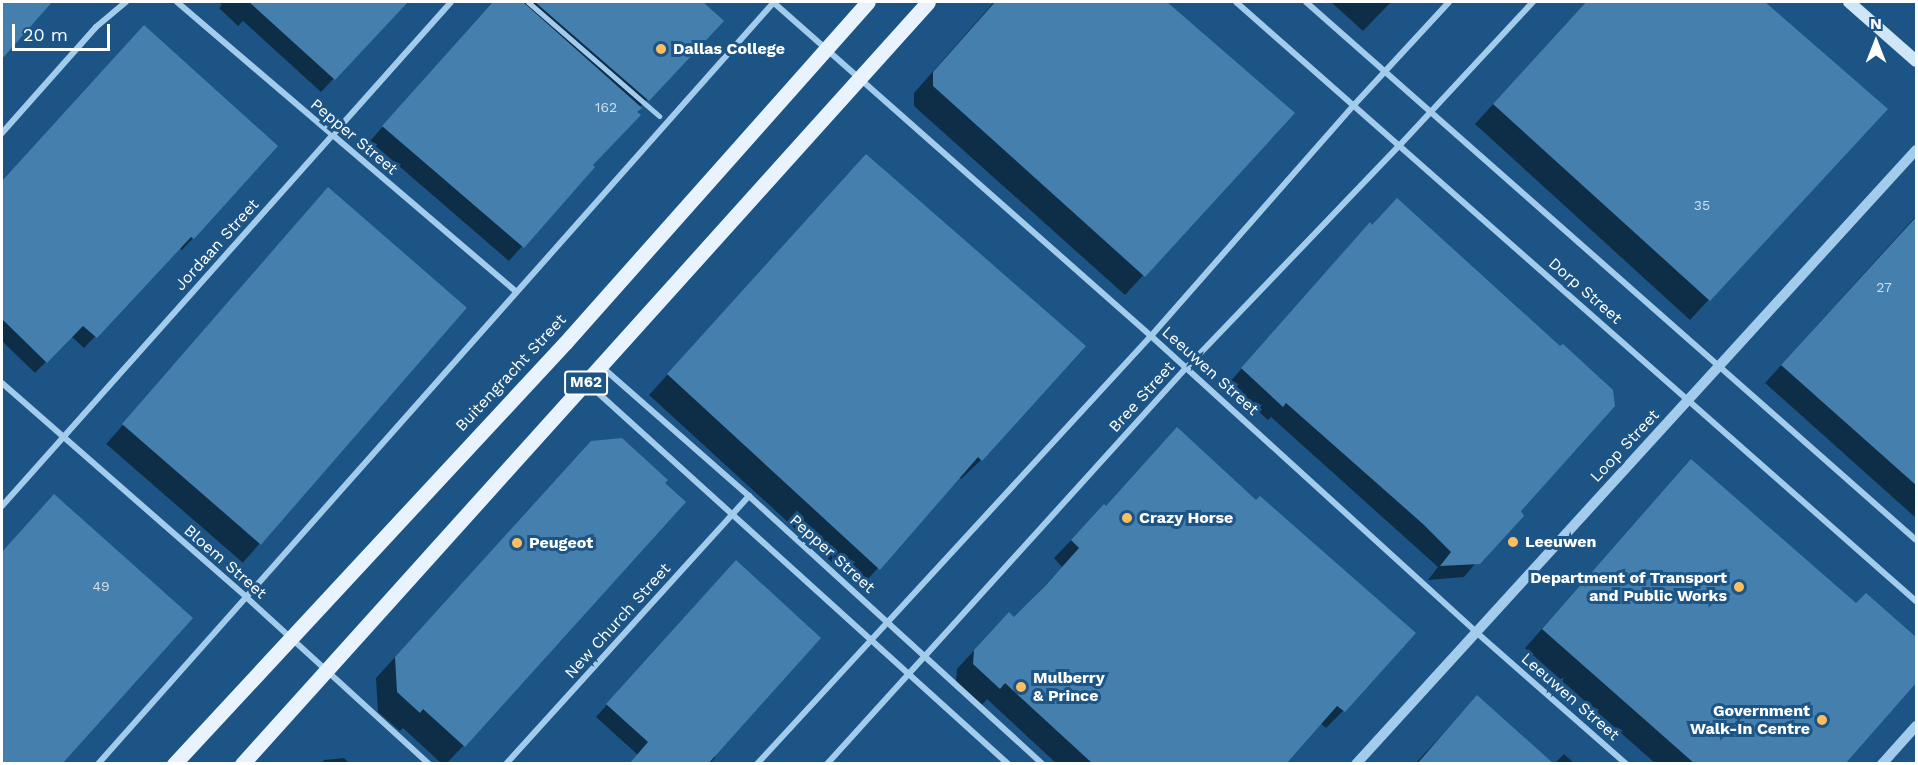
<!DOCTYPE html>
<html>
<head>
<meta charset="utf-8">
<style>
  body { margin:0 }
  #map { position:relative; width:1918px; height:765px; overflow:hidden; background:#1c5585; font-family:"Work Sans",sans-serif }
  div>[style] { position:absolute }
  .shadow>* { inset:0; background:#0007; transform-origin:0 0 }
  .building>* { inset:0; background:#447fae; transform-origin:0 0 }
  .pedestrian>* { height:5px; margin:-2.5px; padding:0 2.5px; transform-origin:2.5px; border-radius:2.5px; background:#a3cbeb }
  .minor>* { height:6px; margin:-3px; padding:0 3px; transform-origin:3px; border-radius:3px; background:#a3cbeb }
  .tertiary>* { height:10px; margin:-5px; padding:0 5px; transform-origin:5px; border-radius:5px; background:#a3cbeb }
  .secondary>* { height:12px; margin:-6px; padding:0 6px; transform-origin:6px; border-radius:6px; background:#cfe5f8 }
  .primary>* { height:15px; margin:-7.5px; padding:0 7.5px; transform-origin:7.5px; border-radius:7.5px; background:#e8f3fe }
  .dots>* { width:16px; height:16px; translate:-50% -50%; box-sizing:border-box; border:3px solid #1c5585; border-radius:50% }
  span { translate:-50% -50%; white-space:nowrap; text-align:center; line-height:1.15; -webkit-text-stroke:6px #1c5585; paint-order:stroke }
  .number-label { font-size:14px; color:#d0dfeb }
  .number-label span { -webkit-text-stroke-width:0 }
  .shield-label span { padding:2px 4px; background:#1c5585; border:2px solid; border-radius:4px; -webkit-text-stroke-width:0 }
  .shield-label { font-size:15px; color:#fff; font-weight:700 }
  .poi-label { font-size:16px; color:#fff; font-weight:700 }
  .left { translate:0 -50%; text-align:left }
  .right { translate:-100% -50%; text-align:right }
  .street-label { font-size:16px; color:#fff }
  .frame { position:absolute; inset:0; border:3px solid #fff; pointer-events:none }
  .north { position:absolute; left:1846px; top:12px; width:60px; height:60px; -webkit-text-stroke:4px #1c5585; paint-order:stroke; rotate:0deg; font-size:16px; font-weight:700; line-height:24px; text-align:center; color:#fff }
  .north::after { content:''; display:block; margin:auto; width:21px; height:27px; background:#fff; clip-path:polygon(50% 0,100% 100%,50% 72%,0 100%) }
  .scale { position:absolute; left:12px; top:24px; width:98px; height:27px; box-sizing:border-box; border:3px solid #fff; border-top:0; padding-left:8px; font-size:18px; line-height:21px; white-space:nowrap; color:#fff; -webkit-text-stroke:4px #1c5585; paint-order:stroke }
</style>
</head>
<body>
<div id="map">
  <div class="shadow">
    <i style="clip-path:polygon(2px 2px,51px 2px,2px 57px)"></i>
    <i style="clip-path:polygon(219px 2px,406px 2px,321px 92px,243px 21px,238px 26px,219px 8px,222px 5px)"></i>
    <i style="clip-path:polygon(494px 2px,700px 2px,722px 22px,635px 112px,591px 165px,593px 167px,509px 261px,370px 141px)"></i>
    <i style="clip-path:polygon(994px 2px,1164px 2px,1292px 113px,1125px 295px,914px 106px,914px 93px)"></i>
    <i style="clip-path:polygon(1331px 2px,1391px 2px,1363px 31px)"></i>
    <i style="clip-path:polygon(1586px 2px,1763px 2px,1886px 109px,1690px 320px,1475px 124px)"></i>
    <i style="clip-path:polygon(133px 39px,275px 146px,193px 238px,182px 250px,179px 248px,84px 348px,71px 336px,35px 373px,2px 341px,2px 183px)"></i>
    <i style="clip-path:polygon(866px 156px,981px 460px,961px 479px,959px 477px,860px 588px,649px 395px)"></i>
    <i style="left:328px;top:189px;width:181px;height:338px;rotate:41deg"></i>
    <i style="clip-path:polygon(1916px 216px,1916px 518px,1765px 383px)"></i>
    <i style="clip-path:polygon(1356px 239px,1560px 348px,1519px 511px,1464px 577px,1428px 580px,1438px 567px,1271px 417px,1268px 420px,1228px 384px)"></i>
    <i style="clip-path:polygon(592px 442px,663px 483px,684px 502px,463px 746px,446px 764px,442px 764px,403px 728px,400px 731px,378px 712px,376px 678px)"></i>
    <i style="clip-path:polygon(1691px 461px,1841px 764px,1656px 764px,1525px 648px)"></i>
    <i style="clip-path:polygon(1256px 502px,1414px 633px,1343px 711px,1326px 728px,1320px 723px,1284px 764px,1057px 764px,987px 699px,982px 705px,956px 682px,957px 669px,991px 632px,1014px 619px,1062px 567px,1054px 558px,1104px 506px)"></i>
    <i style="clip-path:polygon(42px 508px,61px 764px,2px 764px,2px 553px)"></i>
    <i style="clip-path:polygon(724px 574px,715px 758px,709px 764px,630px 764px,638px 755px,596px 717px)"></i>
    <i style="clip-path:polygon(1477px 697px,1551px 764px,1415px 764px)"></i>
    <i style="clip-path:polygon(1564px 754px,1575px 764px,1554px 764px)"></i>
    <i style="clip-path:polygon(344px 758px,350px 764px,321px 764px,324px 760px)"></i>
  </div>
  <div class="building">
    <i style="clip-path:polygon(2px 2px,52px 2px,2px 59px)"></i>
    <i style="clip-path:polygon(249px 2px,408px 2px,335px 80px)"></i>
    <i style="clip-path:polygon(493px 2px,523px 2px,642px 108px,637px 112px,641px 115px,593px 165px,595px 167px,524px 248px,382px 126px)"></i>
    <i style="clip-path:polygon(535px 2px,703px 2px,724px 21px,649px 101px)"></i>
    <i style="clip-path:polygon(995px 2px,1167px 2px,1295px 113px,1145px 277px,933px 86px,933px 72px)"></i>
    <i style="clip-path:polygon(1586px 2px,1765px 2px,1888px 109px,1710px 301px,1493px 104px)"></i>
    <i style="clip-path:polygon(144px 25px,278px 146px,194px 239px,191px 237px,97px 338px,83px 326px,47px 363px,2px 319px,2px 181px)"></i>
    <i style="clip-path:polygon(866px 154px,1086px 346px,982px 461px,978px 457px,880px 570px,667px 374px)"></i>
    <i style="left:328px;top:187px;width:184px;height:314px;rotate:41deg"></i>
    <i style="clip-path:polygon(1397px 198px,1560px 346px,1563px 344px,1613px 390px,1615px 406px,1521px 511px,1524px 516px,1480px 564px,1440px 566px,1451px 552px,1423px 524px,1286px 403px,1283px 407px,1241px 368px,1370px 222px,1372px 225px)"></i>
    <i style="clip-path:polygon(1917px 216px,1917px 486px,1781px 365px)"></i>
    <i style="clip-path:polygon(1177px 427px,1256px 500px,1260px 496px,1416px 633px,1345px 712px,1337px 706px,1286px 764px,1093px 764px,1005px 683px,1000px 689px,973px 664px,974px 650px,1009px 612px,1014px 617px,1045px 586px,1079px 548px,1071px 540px,1104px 504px,1106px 506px)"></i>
    <i style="clip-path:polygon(622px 438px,668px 480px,665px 483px,686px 502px,465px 747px,423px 709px,420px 713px,397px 692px,395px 657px,591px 441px)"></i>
    <i style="clip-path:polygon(1691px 459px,1856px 603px,1866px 593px,1917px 638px,1917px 682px,1845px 764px,1695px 764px,1542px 629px)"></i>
    <i style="clip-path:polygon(54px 494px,193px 618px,62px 764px,2px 764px,2px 552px)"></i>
    <i style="clip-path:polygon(736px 560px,821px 638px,708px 764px,629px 764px,648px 742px,606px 704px)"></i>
    <i style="clip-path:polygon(1477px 695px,1554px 764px,1417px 764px)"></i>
  </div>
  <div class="pedestrian">
    <i style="left:528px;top:2px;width:174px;rotate:41deg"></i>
  </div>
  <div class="minor">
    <i style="left:177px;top:2px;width:445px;rotate:40.5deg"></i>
    <i style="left:773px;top:2px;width:504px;rotate:41.46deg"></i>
    <i style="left:1151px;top:336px;width:440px;rotate:42.3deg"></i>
    <i style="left:1476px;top:632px;width:200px;rotate:41.3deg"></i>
    <i style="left:1236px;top:2px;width:906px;rotate:41.38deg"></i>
    <i style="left:1306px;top:2px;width:813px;rotate:41.41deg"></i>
    <i style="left:2px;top:133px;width:142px;rotate:-48.4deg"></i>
    <i style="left:96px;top:27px;width:39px;rotate:-40deg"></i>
    <i style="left:602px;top:367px;width:196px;rotate:41.3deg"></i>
    <i style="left:749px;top:496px;width:398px;rotate:42.4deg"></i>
    <i style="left:586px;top:382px;width:569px;rotate:42.15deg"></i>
    <i style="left:2px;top:383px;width:323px;rotate:41.2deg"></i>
    <i style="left:245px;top:596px;width:249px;rotate:42.4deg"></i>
    <i style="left:2px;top:506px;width:675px;rotate:-48.3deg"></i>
    <i style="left:98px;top:764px;width:1019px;rotate:-48.42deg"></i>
    <i style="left:506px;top:764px;width:362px;rotate:-47.8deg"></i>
    <i style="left:757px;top:764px;width:582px;rotate:-47.37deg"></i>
    <i style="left:1151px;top:336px;width:308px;rotate:-48.7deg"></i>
    <i style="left:1354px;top:105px;width:140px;rotate:-47.3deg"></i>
    <i style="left:827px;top:764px;width:535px;rotate:-47.81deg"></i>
    <i style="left:1186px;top:368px;width:308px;rotate:-46.2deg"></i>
    <i style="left:1399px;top:146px;width:197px;rotate:-47.1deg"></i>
  </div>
  <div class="tertiary">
    <i style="left:1356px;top:764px;width:831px;rotate:-47.63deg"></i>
    <i style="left:1882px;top:764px;width:51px;rotate:-48.2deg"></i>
  </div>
  <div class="secondary">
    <i style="left:1849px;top:2px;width:89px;rotate:41.4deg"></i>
  </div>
  <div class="primary">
    <i style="left:174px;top:764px;width:575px;rotate:-47.12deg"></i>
    <i style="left:565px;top:343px;width:456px;rotate:-48.4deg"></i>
    <i style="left:242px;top:764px;width:1025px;rotate:-48deg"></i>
  </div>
  <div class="dots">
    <i style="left:661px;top:49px;background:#fcbe61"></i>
    <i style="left:1127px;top:518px;background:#fcbe61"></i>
    <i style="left:1513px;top:542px;background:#fcbe61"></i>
    <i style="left:517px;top:543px;background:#fcbe61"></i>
    <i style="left:1739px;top:587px;background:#fcbe61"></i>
    <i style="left:1021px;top:687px;background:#fcbe61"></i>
    <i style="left:1822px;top:720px;background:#fcbe61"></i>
  </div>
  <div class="number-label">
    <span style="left:606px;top:107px">162</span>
    <span style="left:1702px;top:205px">35</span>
    <span style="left:1884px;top:287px">27</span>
    <span style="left:101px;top:586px">49</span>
  </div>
  <div class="shield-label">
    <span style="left:586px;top:383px">M62</span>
  </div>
  <div class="poi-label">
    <span class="left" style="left:673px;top:49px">Dallas College</span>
    <span class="left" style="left:1139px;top:518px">Crazy Horse</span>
    <span class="left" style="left:1525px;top:542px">Leeuwen</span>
    <span class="left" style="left:529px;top:543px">Peugeot</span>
    <span class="right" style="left:1727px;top:587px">Department of Transport<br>and Public Works</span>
    <span class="left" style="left:1033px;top:687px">Mulberry<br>&amp; Prince</span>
    <span class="right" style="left:1810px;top:720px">Government<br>Walk-In Centre</span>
  </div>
  <div class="street-label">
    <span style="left:354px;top:137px;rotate:40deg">Pepper Street</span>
    <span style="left:217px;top:245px;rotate:-48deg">Jordaan Street</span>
    <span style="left:1585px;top:291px;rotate:41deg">Dorp Street</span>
    <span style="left:1210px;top:371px;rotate:42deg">Leeuwen Street</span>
    <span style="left:511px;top:373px;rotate:-47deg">Buitengracht Street</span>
    <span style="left:1142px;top:397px;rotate:-48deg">Bree Street</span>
    <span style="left:1625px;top:446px;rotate:-47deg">Loop Street</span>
    <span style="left:832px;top:554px;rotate:42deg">Pepper Street</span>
    <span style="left:225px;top:562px;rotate:41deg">Bloem Street</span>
    <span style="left:618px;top:621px;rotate:-48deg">New Church Street</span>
    <span style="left:1570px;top:697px;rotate:41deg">Leeuwen Street</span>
  </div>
  <div class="frame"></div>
  <div class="north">N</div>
  <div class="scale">20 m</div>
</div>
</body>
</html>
